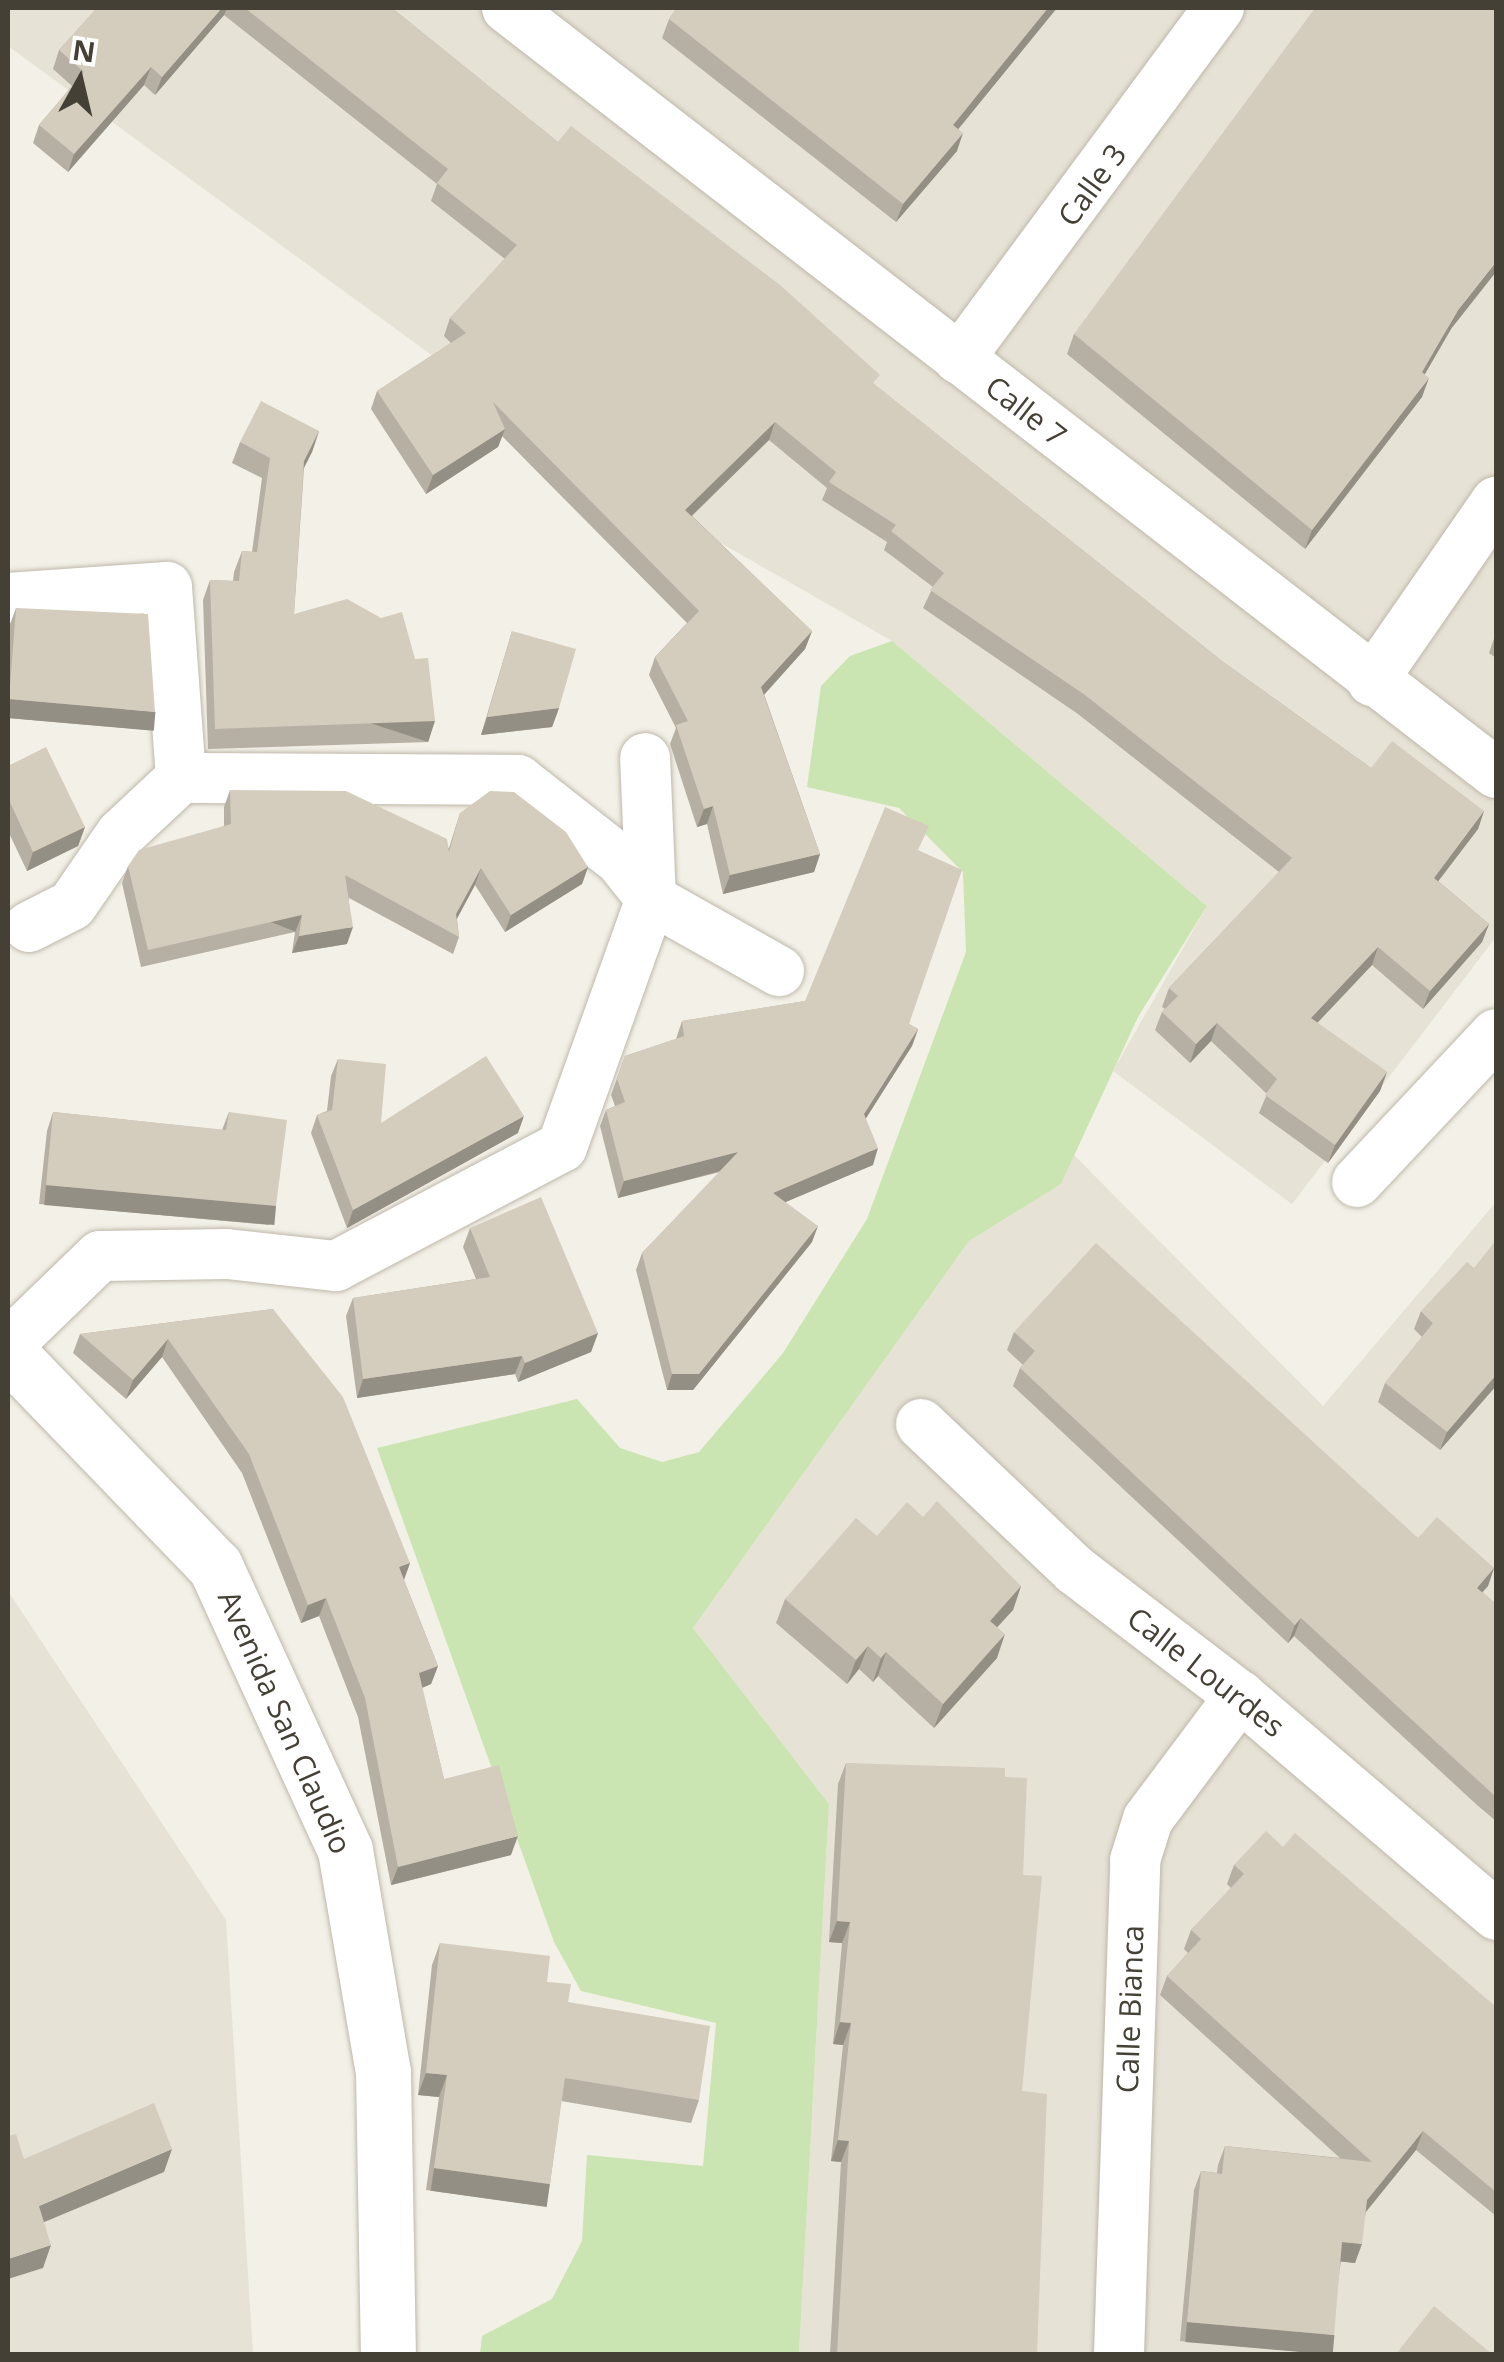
<!DOCTYPE html>
<html>
<head>
<meta charset="utf-8">
<style>
  body { margin:0 }
  #map { position:relative; width:1504px; height:2362px; overflow:hidden; background:#f3f0e7; font-family:"Open Sans",sans-serif }
  div>[style] { position:absolute }
  .residential>* { inset:0; background:#e6e2d5 }
  .green>* { inset:0; background:#cae5b1 }
  .roads { filter:drop-shadow(0 0 2px #beb8aa) drop-shadow(0 0 2px #beb8aa) }
  .minor>* { height:50px; margin:-25px; padding:0 25px; transform-origin:25px; border-radius:25px; background:#fff }
  .tertiary>* { height:55px; margin:-27.5px; padding:0 27.5px; transform-origin:27.5px; border-radius:27.5px; background:#fff }
  .wall>* { inset:0; background:#b6afa3 }
  .shaded-wall>* { inset:0; background:#948f84; transform-origin:0 0 }
  .building>* { inset:0; background:#d4ccbd }
  span { translate:-50% -50%; white-space:nowrap; text-align:center; line-height:1.15; -webkit-text-stroke:8px #fff; paint-order:stroke }
  .street-label { font-size:30px; color:#454036 }
  .frame { position:absolute; inset:0; border:10px solid #454036; pointer-events:none }
  .north { position:absolute; left:30px; top:30px; width:100px; height:100px; -webkit-text-stroke:8px #fff; paint-order:stroke; rotate:8deg; font-size:28px; font-weight:700; line-height:40px; text-align:center; color:#454036 }
  .north::after { content:''; display:block; margin:auto; width:35px; height:45px; background:#454036; clip-path:polygon(50% 0,100% 100%,50% 72%,0 100%) }
</style>
</head>
<body>
<div id="map">
  <div class="residential">
    <i style="clip-path:polygon(8px 8px,1496px 8px,1496px 937px,1292px 1204px,1113px 1071px,1207px 906px,892px 641px,574px 459px,8px 46px)"></i>
    <i style="clip-path:polygon(1074px 1155px,1323px 1406px,1496px 1202px,1496px 2354px,799px 2354px,829px 1804px,693px 1628px,969px 1241px,1061px 1184px)"></i>
    <i style="clip-path:polygon(8px 1591px,226px 1920px,253px 2354px,8px 2354px)"></i>
  </div>
  <div class="green">
    <i style="clip-path:polygon(892px 641px,1207px 906px,1138px 1017px,1061px 1184px,969px 1241px,693px 1628px,829px 1804px,799px 2354px,480px 2354px,482px 2336px,552px 2299px,582px 2241px,587px 2155px,703px 2166px,716px 2023px,581px 1991px,554px 1942px,377px 1448px,577px 1399px,620px 1448px,662px 1462px,699px 1452px,783px 1353px,867px 1219px,966px 952px,963px 872px,899px 808px,807px 787px,821px 686px,850px 656px)"></i>
  </div>
  <div class="roads">
    <div class="minor">
      <i style="left:507px;top:8px;width:1250px;rotate:37.72deg"></i>
      <i style="left:959px;top:359px;width:437px;rotate:-53.5deg"></i>
      <i style="left:8px;top:598px;width:159px;rotate:-4deg"></i>
      <i style="left:167px;top:587px;width:192px;rotate:85.8deg"></i>
      <i style="left:1372px;top:681px;width:218px;rotate:-55.3deg"></i>
      <i style="left:29px;top:927px;width:48px;rotate:-27.1deg"></i>
      <i style="left:72px;top:905px;width:86px;rotate:-55.4deg"></i>
      <i style="left:121px;top:834px;width:82px;rotate:-43deg"></i>
      <i style="left:181px;top:778px;width:337px;rotate:0.3deg"></i>
      <i style="left:518px;top:780px;width:130px;rotate:38.1deg"></i>
      <i style="left:620px;top:860px;width:50px;rotate:51.5deg"></i>
      <i style="left:651px;top:899px;width:147px;rotate:29.4deg"></i>
      <i style="left:1357px;top:1182px;width:203px;rotate:-46.8deg"></i>
      <i style="left:8px;top:1345px;width:128px;rotate:-44.1deg"></i>
      <i style="left:100px;top:1256px;width:127px;rotate:-0.9deg"></i>
      <i style="left:227px;top:1254px;width:110px;rotate:6.3deg"></i>
      <i style="left:336px;top:1266px;width:255px;rotate:-27.8deg"></i>
      <i style="left:562px;top:1147px;width:263px;rotate:-70.3deg"></i>
      <i style="left:651px;top:899px;width:141px;rotate:-92.4deg"></i>
      <i style="left:921px;top:1424px;width:212px;rotate:43.5deg"></i>
      <i style="left:1075px;top:1570px;width:208px;rotate:37.4deg"></i>
      <i style="left:1240px;top:1696px;width:337px;rotate:40.5deg"></i>
      <i style="left:1119px;top:2354px;width:494px;rotate:-88.1deg"></i>
      <i style="left:1135px;top:1860px;width:43px;rotate:-72.4deg"></i>
      <i style="left:1148px;top:1819px;width:154px;rotate:-53.2deg"></i>
    </div>
    <div class="tertiary">
      <i style="left:8px;top:1352px;width:298px;rotate:46deg"></i>
      <i style="left:215px;top:1566px;width:312px;rotate:65.4deg"></i>
      <i style="left:345px;top:1850px;width:225px;rotate:80.3deg"></i>
      <i style="left:383px;top:2072px;width:282px;rotate:89deg"></i>
    </div>
  </div>
  <div class="wall">
    <i style="clip-path:polygon(97px 8px,392px 8px,558px 142px,876px 386px,1222px 661px,1371px 768px,1484px 811px,1478px 829px,1438px 881px,1489px 924px,1482px 942px,1423px 1009px,1372px 965px,1317px 1023px,1387px 1072px,1380px 1091px,1328px 1163px,1259px 1113px,1267px 1094px,1211px 1041px,1190px 1063px,1155px 1030px,1162px 1012px,1165px 1009px,1162px 1007px,1169px 988px,1279px 872px,1078px 714px,923px 608px,933px 587px,884px 550px,887px 542px,822px 500px,827px 488px,769px 440px,692px 516px,812px 631px,805px 649px,764px 694px,820px 854px,814px 872px,723px 894px,707px 824px,697px 827px,670px 744px,676px 728px,649px 675px,655px 657px,687px 623px,502px 436px,498px 447px,426px 494px,371px 409px,377px 391px,451px 343px,444px 336px,450px 318px,505px 259px,431px 201px,437px 184px,224px 15px,155px 95px,144px 85px,68px 172px,33px 143px,39px 125px,72px 86px,53px 69px,59px 50px)"></i>
    <i style="clip-path:polygon(677px 8px,1057px 8px,958px 129px,957px 151px,896px 222px,662px 38px,669px 19px)"></i>
    <i style="clip-path:polygon(1451px 329px,1425px 374px,1422px 397px,1305px 549px,1067px 354px,1074px 334px)"></i>
    <i style="clip-path:polygon(319px 431px,312px 452px,304px 468px,294px 614px,428px 742px,208px 749px,203px 600px,210px 580px,233px 581px,234px 572px,242px 551px,252px 552px,262px 478px,232px 463px,240px 442px)"></i>
    <i style="clip-path:polygon(16px 608px,149px 730px,8px 718px,8px 650px,9px 627px)"></i>
    <i style="clip-path:polygon(512px 631px,559px 708px,552px 727px,481px 735px)"></i>
    <i style="clip-path:polygon(1496px 633px,1496px 658px,1489px 653px)"></i>
    <i style="clip-path:polygon(8px 766px,85px 827px,78px 846px,27px 871px,8px 831px)"></i>
    <i style="clip-path:polygon(230px 790px,449px 848px,460px 813px,588px 867px,582px 884px,505px 932px,475px 885px,457px 919px,459px 937px,453px 954px,349px 898px,347px 944px,292px 953px,295px 932px,141px 967px,122px 883px,128px 866px,224px 826px,224px 807px)"></i>
    <i style="clip-path:polygon(920px 851px,909px 1024px,918px 1029px,912px 1046px,865px 1118px,873px 1165px,785px 1202px,812px 1242px,693px 1390px,667px 1390px,636px 1270px,642px 1253px,720px 1172px,618px 1198px,600px 1126px,606px 1110px,615px 1106px,611px 1095px,625px 1056px,676px 1039px,682px 1021px,805px 1001px)"></i>
    <i style="clip-path:polygon(338px 1059px,381px 1123px,518px 1133px,347px 1228px,311px 1133px,317px 1115px,327px 1111px,331px 1076px)"></i>
    <i style="clip-path:polygon(53px 1112px,222px 1130px,229px 1112px,276px 1206px,269px 1225px,39px 1204px,47px 1131px)"></i>
    <i style="clip-path:polygon(470px 1228px,598px 1333px,591px 1352px,518px 1382px,515px 1374px,357px 1398px,346px 1316px,353px 1298px,476px 1279px,463px 1247px)"></i>
    <i style="clip-path:polygon(273px 1309px,410px 1563px,404px 1580px,438px 1666px,431px 1684px,422px 1688px,444px 1779px,511px 1855px,391px 1885px,358px 1717px,319px 1616px,301px 1623px,242px 1473px,162px 1357px,126px 1399px,73px 1353px,80px 1334px)"></i>
    <i style="clip-path:polygon(1421px 1311px,1496px 1386px,1440px 1450px,1378px 1402px,1385px 1383px,1422px 1337px,1414px 1329px)"></i>
    <i style="clip-path:polygon(1014px 1332px,1418px 1538px,1494px 1568px,1488px 1586px,1482px 1592px,1496px 1604px,1496px 1821px,1477px 1805px,1294px 1636px,1288px 1643px,1013px 1386px,1020px 1368px,1023px 1365px,1007px 1350px)"></i>
    <i style="clip-path:polygon(923px 1517px,1021px 1586px,1013px 1610px,997px 1627px,997px 1658px,934px 1728px,878px 1676px,873px 1682px,859px 1669px,847px 1684px,776px 1623px,785px 1599px,877px 1536px)"></i>
    <i style="clip-path:polygon(846px 1763px,1005px 1777px,1023px 1875px,1022px 2091px,1037px 2354px,830px 2354px,841px 2162px,831px 2161px,843px 2045px,833px 2044px,842px 1943px,829px 1942px,838px 1784px)"></i>
    <i style="clip-path:polygon(1283px 1847px,1496px 2007px,1496px 2216px,1416px 2150px,1366px 2212px,1355px 2263px,1341px 2261px,1327px 2354px,1180px 2341px,1194px 2190px,1201px 2171px,1217px 2173px,1218px 2165px,1225px 2146px,1340px 2158px,1160px 1995px,1167px 1976px,1188px 1953px,1184px 1949px,1191px 1930px,1231px 1888px,1227px 1884px,1234px 1865px)"></i>
    <i style="clip-path:polygon(440px 1943px,547px 1982px,568px 2002px,699px 2100px,691px 2123px,561px 2101px,550px 2184px,542px 2206px,426px 2190px,439px 2097px,418px 2095px,432px 1965px)"></i>
  </div>
  <div class="shaded-wall">
    <i style="clip-path:polygon(222px 8px,227px 8px,224px 15px,155px 95px,162px 77px)"></i>
    <i style="clip-path:polygon(1048px 8px,1057px 8px,947px 143px,953px 125px)"></i>
    <i style="clip-path:polygon(151px 67px,144px 85px,68px 172px,74px 154px)"></i>
    <i style="clip-path:polygon(963px 133px,957px 151px,896px 222px,903px 204px)"></i>
    <i style="clip-path:polygon(1496px 262px,1496px 272px,1451px 329px,1415px 391px,1422px 372px,1458px 310px)"></i>
    <i style="clip-path:polygon(1429px 378px,1422px 397px,1305px 549px,1312px 530px)"></i>
    <i style="clip-path:polygon(775px 422px,769px 440px,679px 528px,685px 510px)"></i>
    <i style="clip-path:polygon(505px 429px,498px 447px,426px 494px,433px 475px)"></i>
    <i style="clip-path:polygon(319px 431px,312px 452px,297px 481px,304px 461px)"></i>
    <i style="clip-path:polygon(812px 631px,805px 649px,755px 705px,761px 687px)"></i>
    <i style="left:9px;top:699px;width:147px;height:19px;rotate:5deg"></i>
    <i style="clip-path:polygon(559px 708px,552px 727px,481px 735px,487px 717px)"></i>
    <i style="left:435px;top:721px;width:22px;height:220px;rotate:108deg"></i>
    <i style="clip-path:polygon(713px 806px,707px 824px,697px 827px,704px 809px)"></i>
    <i style="clip-path:polygon(1484px 811px,1478px 829px,1427px 896px,1434px 878px)"></i>
    <i style="clip-path:polygon(85px 827px,78px 846px,27px 871px,33px 852px)"></i>
    <i style="clip-path:polygon(820px 854px,814px 872px,723px 894px,730px 875px)"></i>
    <i style="clip-path:polygon(588px 867px,582px 884px,505px 932px,511px 915px)"></i>
    <i style="clip-path:polygon(481px 868px,475px 885px,450px 931px,456px 914px)"></i>
    <i style="left:302px;top:915px;width:18px;height:158px;rotate:112deg"></i>
    <i style="clip-path:polygon(1489px 924px,1482px 942px,1423px 1009px,1430px 991px)"></i>
    <i style="clip-path:polygon(353px 927px,347px 944px,292px 953px,299px 936px)"></i>
    <i style="clip-path:polygon(1378px 947px,1372px 965px,1304px 1037px,1311px 1018px)"></i>
    <i style="clip-path:polygon(1217px 1023px,1211px 1041px,1190px 1063px,1196px 1044px)"></i>
    <i style="clip-path:polygon(918px 1029px,912px 1046px,858px 1131px,864px 1114px)"></i>
    <i style="clip-path:polygon(1387px 1072px,1380px 1091px,1328px 1163px,1335px 1145px)"></i>
    <i style="clip-path:polygon(524px 1116px,518px 1133px,347px 1228px,353px 1210px)"></i>
    <i style="clip-path:polygon(878px 1148px,873px 1165px,767px 1210px,773px 1193px)"></i>
    <i style="clip-path:polygon(738px 1152px,732px 1168px,618px 1198px,624px 1181px)"></i>
    <i style="left:46px;top:1185px;width:231px;height:20px;rotate:5deg"></i>
    <i style="clip-path:polygon(818px 1226px,812px 1242px,693px 1390px,667px 1390px,672px 1374px)"></i>
    <i style="clip-path:polygon(598px 1333px,591px 1352px,518px 1382px,525px 1363px)"></i>
    <i style="clip-path:polygon(168px 1339px,162px 1357px,126px 1399px,133px 1380px)"></i>
    <i style="clip-path:polygon(522px 1356px,515px 1374px,357px 1398px,363px 1379px)"></i>
    <i style="clip-path:polygon(1496px 1375px,1496px 1386px,1440px 1450px,1447px 1432px)"></i>
    <i style="clip-path:polygon(410px 1563px,403px 1582px,399px 1567px)"></i>
    <i style="clip-path:polygon(1494px 1568px,1488px 1586px,1470px 1606px,1477px 1588px)"></i>
    <i style="clip-path:polygon(1021px 1586px,1013px 1610px,981px 1645px,990px 1621px)"></i>
    <i style="clip-path:polygon(326px 1598px,319px 1616px,301px 1623px,308px 1605px)"></i>
    <i style="clip-path:polygon(1301px 1618px,1294px 1636px,1288px 1643px,1295px 1625px)"></i>
    <i style="clip-path:polygon(1005px 1634px,997px 1658px,934px 1728px,943px 1704px)"></i>
    <i style="clip-path:polygon(868px 1646px,859px 1669px,847px 1684px,856px 1660px)"></i>
    <i style="clip-path:polygon(886px 1652px,878px 1676px,873px 1682px,881px 1658px)"></i>
    <i style="clip-path:polygon(438px 1666px,431px 1684px,412px 1692px,419px 1673px)"></i>
    <i style="clip-path:polygon(518px 1836px,511px 1855px,391px 1885px,398px 1867px)"></i>
    <i style="clip-path:polygon(837px 1921px,850px 1922px,842px 1943px,829px 1942px)"></i>
    <i style="clip-path:polygon(840px 2022px,851px 2023px,843px 2045px,833px 2044px)"></i>
    <i style="clip-path:polygon(426px 2073px,447px 2075px,439px 2097px,418px 2095px)"></i>
    <i style="clip-path:polygon(1423px 2131px,1416px 2150px,1360px 2219px,1367px 2200px)"></i>
    <i style="clip-path:polygon(838px 2140px,849px 2141px,841px 2162px,831px 2161px)"></i>
    <i style="clip-path:polygon(172px 2149px,164px 2172px,30px 2228px,39px 2206px)"></i>
    <i style="left:434px;top:2168px;width:117px;height:23px;rotate:8deg"></i>
    <i style="clip-path:polygon(1342px 2242px,1362px 2244px,1355px 2263px,1335px 2261px)"></i>
    <i style="clip-path:polygon(51px 2245px,43px 2268px,8px 2279px,8px 2259px)"></i>
    <i style="left:1187px;top:2322px;width:148px;height:20px;rotate:5deg"></i>
  </div>
  <div class="building">
    <i style="clip-path:polygon(97px 8px,222px 8px,162px 77px,151px 67px,74px 154px,39px 125px,84px 72px,59px 50px)"></i>
    <i style="clip-path:polygon(245px 8px,392px 8px,558px 142px,571px 126px,780px 285px,880px 375px,873px 383px,1222px 661px,1371px 768px,1392px 741px,1484px 811px,1434px 878px,1489px 924px,1430px 991px,1378px 947px,1311px 1018px,1387px 1072px,1335px 1145px,1265px 1095px,1277px 1079px,1217px 1023px,1196px 1044px,1162px 1012px,1178px 996px,1169px 988px,1292px 858px,1085px 695px,930px 590px,944px 573px,891px 531px,896px 525px,829px 482px,836px 472px,775px 422px,685px 510px,812px 631px,761px 687px,820px 854px,730px 875px,713px 806px,704px 809px,676px 725px,688px 721px,655px 657px,699px 611px,493px 402px,505px 429px,433px 475px,377px 391px,466px 333px,450px 318px,517px 245px,437px 183px,448px 169px)"></i>
    <i style="clip-path:polygon(677px 8px,1048px 8px,953px 125px,963px 133px,903px 204px,669px 19px)"></i>
    <i style="clip-path:polygon(1315px 8px,1496px 8px,1496px 262px,1458px 310px,1422px 372px,1429px 378px,1312px 530px,1074px 334px)"></i>
    <i style="clip-path:polygon(261px 401px,319px 431px,304px 461px,294px 614px,347px 599px,381px 618px,402px 612px,415px 659px,428px 658px,435px 721px,215px 729px,210px 580px,239px 581px,242px 551px,257px 552px,270px 458px,240px 442px)"></i>
    <i style="clip-path:polygon(16px 608px,148px 614px,155px 712px,9px 699px)"></i>
    <i style="clip-path:polygon(512px 631px,576px 649px,559px 708px,487px 717px)"></i>
    <i style="clip-path:polygon(46px 747px,85px 827px,33px 852px,8px 798px,8px 766px)"></i>
    <i style="clip-path:polygon(230px 790px,346px 791px,447px 839px,449px 852px,460px 813px,490px 791px,514px 792px,566px 832px,588px 867px,511px 915px,481px 868px,456px 914px,459px 937px,345px 875px,353px 927px,299px 936px,302px 915px,148px 950px,128px 866px,139px 850px,231px 824px)"></i>
    <i style="clip-path:polygon(885px 807px,929px 826px,918px 850px,962px 870px,909px 1024px,918px 1029px,864px 1114px,878px 1148px,773px 1193px,818px 1226px,699px 1374px,672px 1374px,642px 1253px,738px 1152px,624px 1181px,606px 1110px,625px 1102px,617px 1079px,625px 1056px,684px 1036px,682px 1021px,805px 1001px)"></i>
    <i style="clip-path:polygon(486px 1056px,524px 1116px,353px 1210px,317px 1115px,332px 1110px,338px 1059px,386px 1064px,381px 1123px)"></i>
    <i style="clip-path:polygon(53px 1112px,226px 1130px,229px 1112px,287px 1120px,276px 1206px,46px 1185px)"></i>
    <i style="clip-path:polygon(541px 1197px,598px 1333px,525px 1363px,522px 1356px,363px 1379px,353px 1298px,490px 1277px,470px 1228px)"></i>
    <i style="clip-path:polygon(1496px 1240px,1496px 1375px,1447px 1432px,1385px 1383px,1433px 1323px,1421px 1311px,1467px 1262px,1474px 1268px)"></i>
    <i style="clip-path:polygon(1096px 1243px,1418px 1538px,1437px 1517px,1494px 1568px,1477px 1588px,1496px 1604px,1496px 1797px,1301px 1618px,1295px 1625px,1020px 1368px,1035px 1351px,1014px 1332px)"></i>
    <i style="clip-path:polygon(273px 1309px,343px 1397px,410px 1563px,399px 1567px,438px 1666px,419px 1673px,444px 1779px,499px 1765px,518px 1836px,398px 1867px,365px 1698px,326px 1598px,308px 1605px,249px 1454px,168px 1339px,133px 1380px,80px 1334px)"></i>
    <i style="clip-path:polygon(937px 1501px,1021px 1586px,990px 1621px,1005px 1634px,943px 1704px,886px 1652px,881px 1658px,868px 1646px,856px 1660px,785px 1599px,856px 1518px,877px 1536px,907px 1502px,923px 1517px)"></i>
    <i style="clip-path:polygon(846px 1763px,1005px 1768px,1005px 1777px,1027px 1778px,1023px 1875px,1042px 1876px,1022px 2091px,1047px 2094px,1037px 2354px,837px 2354px,849px 2141px,838px 2140px,851px 2023px,840px 2022px,850px 1922px,837px 1921px)"></i>
    <i style="clip-path:polygon(1266px 1831px,1283px 1847px,1295px 1833px,1496px 2007px,1496px 2192px,1423px 2131px,1367px 2200px,1362px 2244px,1342px 2242px,1334px 2335px,1187px 2322px,1201px 2171px,1222px 2174px,1225px 2146px,1372px 2162px,1167px 1976px,1201px 1939px,1191px 1930px,1244px 1874px,1234px 1865px)"></i>
    <i style="clip-path:polygon(440px 1943px,550px 1956px,547px 1982px,571px 1984px,568px 2002px,710px 2026px,699px 2100px,565px 2078px,550px 2184px,434px 2168px,447px 2075px,426px 2073px)"></i>
    <i style="clip-path:polygon(154px 2103px,172px 2149px,39px 2206px,51px 2245px,8px 2259px,8px 2136px,16px 2134px,24px 2159px)"></i>
    <i style="clip-path:polygon(1434px 2306px,1492px 2354px,1396px 2354px)"></i>
  </div>
  <div class="street-label">
    <span style="left:1092px;top:185px;rotate:-54deg">Calle 3</span>
    <span style="left:1026px;top:411px;rotate:38deg">Calle 7</span>
    <span style="left:1206px;top:1672px;rotate:38deg">Calle Lourdes</span>
    <span style="left:285px;top:1722px;rotate:66deg">Avenida San Claudio</span>
    <span style="left:1130px;top:2009px;rotate:-88deg">Calle Bianca</span>
  </div>
  <div class="frame"></div>
  <div class="north">N</div>
</div>
</body>
</html>
